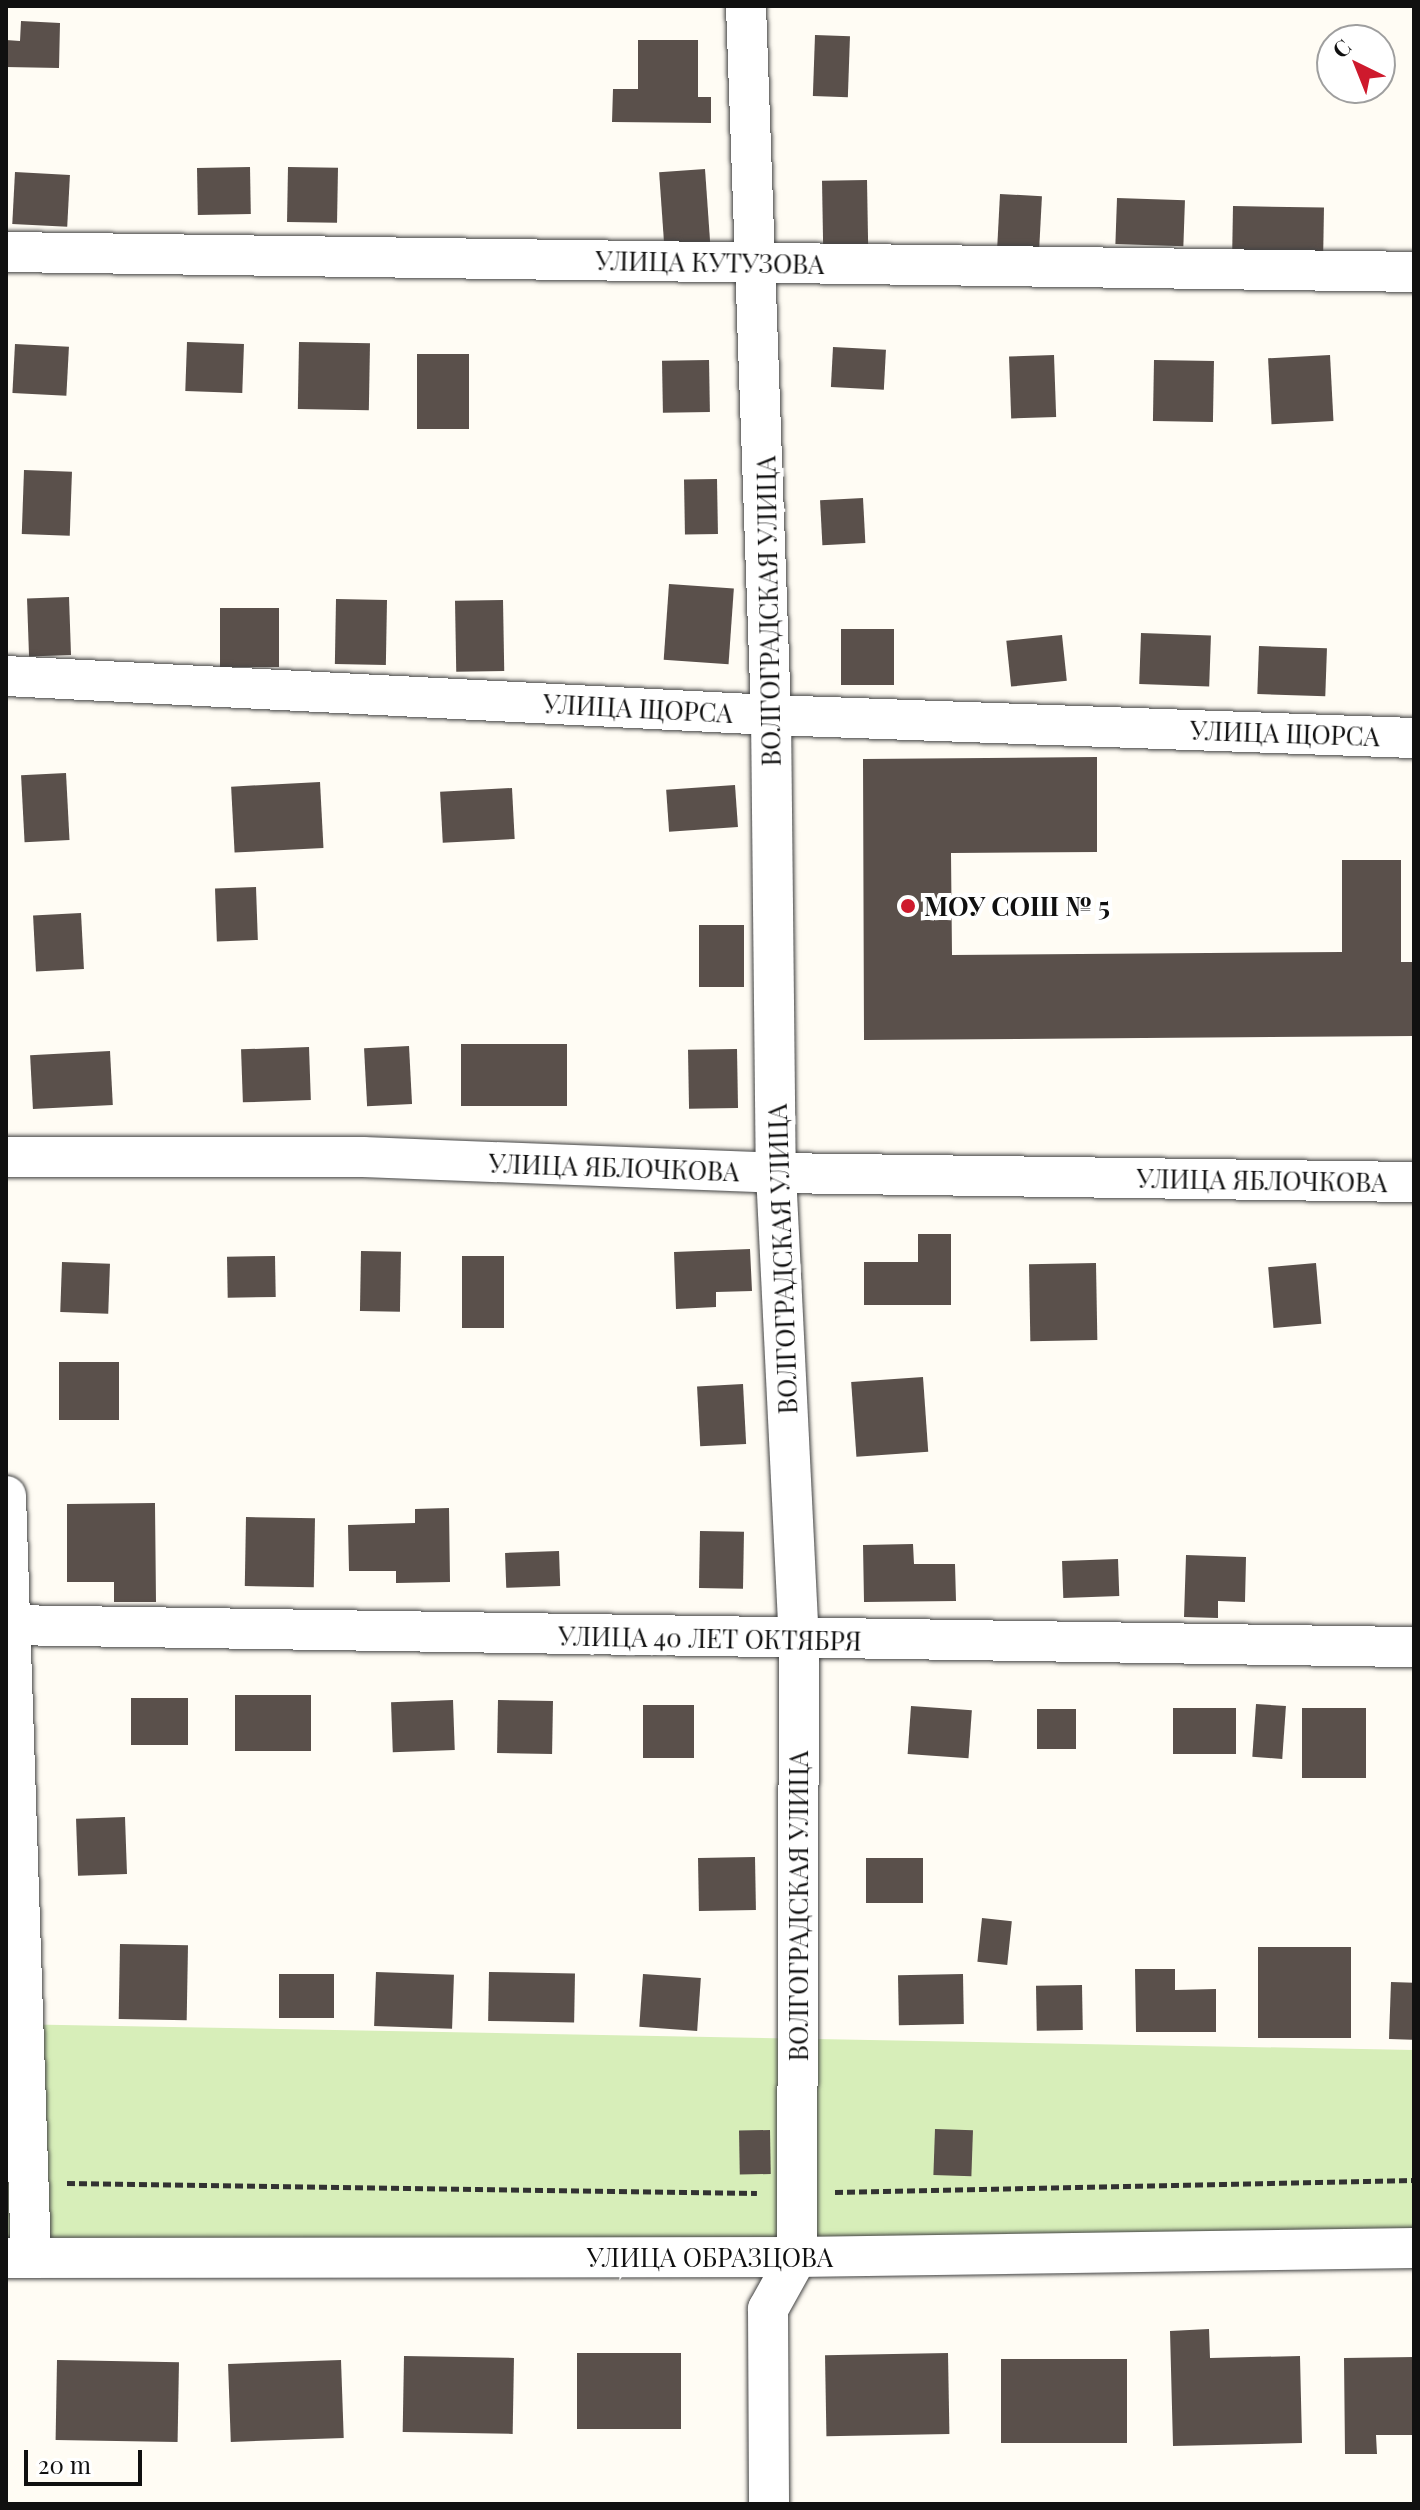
<!DOCTYPE html>
<html>
<head>
<meta charset="utf-8">
<style>
  body { margin:0 }
  #map { position:relative; width:1420px; height:2510px; overflow:hidden; background:#fffcf4; font-family:"Playfair Display",serif }
  div>[style] { position:absolute }
  .green>* { inset:0; background:#d7eeb9 }
  .building>* { inset:0; background:#5a504b; transform-origin:0 0 }
  .path>* { height:5px; margin-top:-2.5px; transform-origin:0; background:repeating-linear-gradient(90deg,#323232 0 8px,transparent 0 12px) }
  .roads { filter:drop-shadow(0 0 2px #434343) drop-shadow(0 0 2px #434343) }
  .minor>* { height:40px; margin:-20px; padding:0 20px; transform-origin:20px; border-radius:20px; background:#fff }
  .dots>* { width:22px; height:22px; translate:-50% -50%; box-sizing:border-box; border:4px solid #fff; border-radius:50% }
  span { translate:-50% -50%; white-space:nowrap; text-align:center; line-height:1.15; -webkit-text-stroke:8px #fff; paint-order:stroke }
  .street-label { font-size:26px; color:#101010 }
  .poi-label { font-size:26px; color:#101010; font-weight:700 }
  .left { translate:0 -50%; text-align:left }
  .frame { position:absolute; inset:0; border:8px solid #101010; pointer-events:none }
  .north { position:absolute; left:1316px; top:24px; width:80px; height:80px; box-sizing:border-box; background:#fff; border:2px solid #9f9f9f; border-radius:50%; rotate:317deg; font-size:22px; font-weight:700; line-height:32px; text-align:center; color:#101010 }
  .north::after { content:''; display:block; margin:auto; width:28px; height:36px; background:#ce1a2d; clip-path:polygon(50% 0,100% 100%,50% 72%,0 100%) }
  .scale { position:absolute; left:24px; top:2450px; width:118px; height:36px; box-sizing:border-box; border:4px solid #101010; border-top:0; padding-left:10px; font-size:24px; line-height:28px; white-space:nowrap; color:#101010; -webkit-text-stroke:6px #fff; paint-order:stroke }
</style>
</head>
<body>
<div id="map">
  <div class="green">
    <i style="clip-path:polygon(6px 2024px,1414px 2050px,1414px 2248px,6px 2258px)"></i>
  </div>
  <div class="building">
    <i style="clip-path:polygon(21px 21px,60px 23px,59px 68px,6px 67px,6px 40px,20px 41px)"></i>
    <i style="left:815px;top:35px;width:35px;height:61px;rotate:2deg"></i>
    <i style="clip-path:polygon(638px 40px,698px 40px,698px 97px,711px 97px,711px 123px,612px 122px,613px 89px,638px 89px)"></i>
    <i style="left:250px;top:167px;width:47px;height:53px;rotate:89deg"></i>
    <i style="left:288px;top:167px;width:50px;height:55px;rotate:1deg"></i>
    <i style="left:705px;top:169px;width:77px;height:46px;rotate:86deg"></i>
    <i style="left:15px;top:172px;width:55px;height:52px;rotate:3deg"></i>
    <i style="left:867px;top:180px;width:65px;height:45px;rotate:89deg"></i>
    <i style="left:1000px;top:194px;width:42px;height:56px;rotate:3deg"></i>
    <i style="left:1117px;top:198px;width:68px;height:46px;rotate:2deg"></i>
    <i style="left:1233px;top:206px;width:91px;height:56px;rotate:1deg"></i>
    <i style="left:187px;top:342px;width:57px;height:49px;rotate:2deg"></i>
    <i style="left:299px;top:342px;width:71px;height:67px;rotate:1deg"></i>
    <i style="left:15px;top:344px;width:54px;height:49px;rotate:3deg"></i>
    <i style="left:833px;top:347px;width:53px;height:40px;rotate:3deg"></i>
    <i style="left:417px;top:354px;width:52px;height:75px"></i>
    <i style="left:1054px;top:355px;width:62px;height:45px;rotate:88deg"></i>
    <i style="left:1330px;top:355px;width:66px;height:62px;rotate:87deg"></i>
    <i style="left:709px;top:360px;width:52px;height:47px;rotate:89deg"></i>
    <i style="left:1154px;top:360px;width:60px;height:61px;rotate:1deg"></i>
    <i style="left:24px;top:470px;width:48px;height:64px;rotate:2deg"></i>
    <i style="left:717px;top:479px;width:55px;height:33px;rotate:89deg"></i>
    <i style="left:863px;top:498px;width:45px;height:43px;rotate:87deg"></i>
    <i style="left:669px;top:584px;width:65px;height:76px;rotate:4deg"></i>
    <i style="left:69px;top:597px;width:58px;height:42px;rotate:88deg"></i>
    <i style="left:336px;top:599px;width:51px;height:65px;rotate:1deg"></i>
    <i style="left:503px;top:600px;width:71px;height:48px;rotate:89deg"></i>
    <i style="left:220px;top:608px;width:59px;height:59px"></i>
    <i style="left:841px;top:629px;width:53px;height:56px"></i>
    <i style="left:1141px;top:633px;width:70px;height:51px;rotate:2deg"></i>
    <i style="left:1062px;top:635px;width:46px;height:56px;rotate:84deg"></i>
    <i style="left:1259px;top:646px;width:68px;height:48px;rotate:2deg"></i>
    <i style="clip-path:polygon(1097px 757px,1097px 852px,951px 853px,952px 955px,1342px 952px,1342px 860px,1401px 860px,1401px 962px,1414px 962px,1414px 1036px,864px 1040px,863px 759px)"></i>
    <i style="left:66px;top:773px;width:67px;height:45px;rotate:87deg"></i>
    <i style="left:320px;top:782px;width:66px;height:89px;rotate:87deg"></i>
    <i style="left:735px;top:785px;width:42px;height:69px;rotate:86deg"></i>
    <i style="left:512px;top:788px;width:51px;height:72px;rotate:87deg"></i>
    <i style="left:256px;top:887px;width:53px;height:41px;rotate:88deg"></i>
    <i style="left:81px;top:913px;width:56px;height:48px;rotate:87deg"></i>
    <i style="left:699px;top:925px;width:45px;height:62px"></i>
    <i style="left:461px;top:1044px;width:106px;height:62px"></i>
    <i style="left:409px;top:1046px;width:58px;height:45px;rotate:87deg"></i>
    <i style="left:309px;top:1047px;width:53px;height:68px;rotate:88deg"></i>
    <i style="left:737px;top:1049px;width:59px;height:49px;rotate:89deg"></i>
    <i style="left:110px;top:1051px;width:54px;height:80px;rotate:87deg"></i>
    <i style="clip-path:polygon(918px 1234px,951px 1234px,951px 1305px,864px 1305px,864px 1262px,918px 1262px)"></i>
    <i style="clip-path:polygon(750px 1249px,752px 1291px,716px 1292px,716px 1307px,676px 1309px,674px 1252px)"></i>
    <i style="left:361px;top:1251px;width:40px;height:60px;rotate:1deg"></i>
    <i style="left:275px;top:1256px;width:41px;height:48px;rotate:89deg"></i>
    <i style="left:504px;top:1256px;width:72px;height:42px;rotate:90deg"></i>
    <i style="left:62px;top:1262px;width:48px;height:50px;rotate:2deg"></i>
    <i style="left:1096px;top:1263px;width:77px;height:67px;rotate:89deg"></i>
    <i style="left:1316px;top:1263px;width:61px;height:48px;rotate:85deg"></i>
    <i style="left:59px;top:1362px;width:60px;height:58px"></i>
    <i style="left:923px;top:1377px;width:75px;height:72px;rotate:86deg"></i>
    <i style="left:743px;top:1384px;width:60px;height:46px;rotate:87deg"></i>
    <i style="clip-path:polygon(155px 1503px,156px 1602px,114px 1602px,114px 1582px,67px 1582px,67px 1504px)"></i>
    <i style="clip-path:polygon(449px 1508px,450px 1582px,396px 1583px,396px 1571px,349px 1571px,348px 1525px,415px 1523px,415px 1509px)"></i>
    <i style="left:246px;top:1517px;width:69px;height:69px;rotate:1deg"></i>
    <i style="left:700px;top:1531px;width:44px;height:57px;rotate:1deg"></i>
    <i style="clip-path:polygon(913px 1544px,914px 1564px,955px 1564px,956px 1601px,864px 1602px,863px 1545px)"></i>
    <i style="left:559px;top:1551px;width:35px;height:54px;rotate:88deg"></i>
    <i style="clip-path:polygon(1186px 1555px,1246px 1557px,1245px 1602px,1218px 1601px,1218px 1618px,1184px 1617px)"></i>
    <i style="left:1118px;top:1559px;width:37px;height:56px;rotate:88deg"></i>
    <i style="left:235px;top:1695px;width:76px;height:56px"></i>
    <i style="left:188px;top:1698px;width:47px;height:57px;rotate:90deg"></i>
    <i style="left:453px;top:1700px;width:50px;height:62px;rotate:88deg"></i>
    <i style="left:498px;top:1700px;width:55px;height:53px;rotate:1deg"></i>
    <i style="left:1256px;top:1704px;width:30px;height:53px;rotate:4deg"></i>
    <i style="left:643px;top:1705px;width:51px;height:53px"></i>
    <i style="left:911px;top:1706px;width:61px;height:48px;rotate:4deg"></i>
    <i style="left:1236px;top:1708px;width:46px;height:63px;rotate:90deg"></i>
    <i style="left:1302px;top:1708px;width:64px;height:70px"></i>
    <i style="left:1037px;top:1709px;width:39px;height:40px"></i>
    <i style="left:125px;top:1817px;width:57px;height:49px;rotate:88deg"></i>
    <i style="left:755px;top:1857px;width:53px;height:57px;rotate:89deg"></i>
    <i style="left:866px;top:1858px;width:57px;height:45px"></i>
    <i style="left:982px;top:1918px;width:30px;height:44px;rotate:6deg"></i>
    <i style="left:120px;top:1944px;width:68px;height:75px;rotate:1deg"></i>
    <i style="left:1258px;top:1947px;width:93px;height:91px"></i>
    <i style="clip-path:polygon(1135px 1969px,1175px 1969px,1175px 1990px,1216px 1989px,1216px 2032px,1136px 2032px)"></i>
    <i style="left:376px;top:1972px;width:78px;height:54px;rotate:2deg"></i>
    <i style="left:489px;top:1972px;width:86px;height:49px;rotate:1deg"></i>
    <i style="left:279px;top:1974px;width:55px;height:44px"></i>
    <i style="left:643px;top:1974px;width:58px;height:53px;rotate:4deg"></i>
    <i style="left:963px;top:1974px;width:50px;height:65px;rotate:89deg"></i>
    <i style="left:1391px;top:1982px;width:23px;height:57px;rotate:2deg"></i>
    <i style="left:1082px;top:1985px;width:45px;height:46px;rotate:89deg"></i>
    <i style="left:935px;top:2129px;width:38px;height:46px;rotate:2deg"></i>
    <i style="left:770px;top:2130px;width:44px;height:31px;rotate:89deg"></i>
    <i style="clip-path:polygon(1209px 2329px,1210px 2358px,1300px 2356px,1302px 2443px,1173px 2446px,1170px 2331px)"></i>
    <i style="left:577px;top:2353px;width:104px;height:76px"></i>
    <i style="left:948px;top:2353px;width:81px;height:123px;rotate:89deg"></i>
    <i style="left:404px;top:2356px;width:110px;height:76px;rotate:1deg"></i>
    <i style="clip-path:polygon(1414px 2357px,1414px 2435px,1376px 2435px,1377px 2454px,1345px 2454px,1344px 2358px)"></i>
    <i style="left:1001px;top:2359px;width:126px;height:84px"></i>
    <i style="left:57px;top:2360px;width:122px;height:80px;rotate:1deg"></i>
    <i style="left:341px;top:2360px;width:78px;height:113px;rotate:88deg"></i>
  </div>
  <div class="path">
    <i style="left:67px;top:2183px;width:690px;rotate:0.83deg"></i>
    <i style="left:835px;top:2192px;width:579px;rotate:-1.19deg"></i>
  </div>
  <div class="roads">
    <div class="minor">
      <i style="left:746px;top:6px;width:709px;rotate:87.98deg"></i>
      <i style="left:771px;top:715px;width:458px;rotate:89.4deg"></i>
      <i style="left:776px;top:1173px;width:468px;rotate:87.2deg"></i>
      <i style="left:799px;top:1640px;width:617px;rotate:90.19deg"></i>
      <i style="left:797px;top:2257px;width:60px;rotate:119.1deg"></i>
      <i style="left:768px;top:2309px;width:195px;rotate:89.7deg"></i>
      <i style="left:6px;top:252px;width:1408px;rotate:0.81deg"></i>
      <i style="left:6px;top:676px;width:766px;rotate:2.92deg"></i>
      <i style="left:771px;top:715px;width:643px;rotate:2.05deg"></i>
      <i style="left:6px;top:1157px;width:357px"></i>
      <i style="left:363px;top:1157px;width:413px;rotate:2.2deg"></i>
      <i style="left:776px;top:1173px;width:638px;rotate:0.81deg"></i>
      <i style="left:6px;top:1496px;width:762px;rotate:88.12deg"></i>
      <i style="left:6px;top:1625px;width:1408px;rotate:0.9deg"></i>
      <i style="left:6px;top:2258px;width:791px;rotate:-0.07deg"></i>
      <i style="left:797px;top:2257px;width:617px;rotate:-0.84deg"></i>
    </div>
  </div>
  <div class="dots">
    <i style="left:908px;top:906px;background:#ce1a2d"></i>
  </div>
  <div class="street-label">
    <span style="left:710px;top:262px;rotate:1deg">УЛИЦА КУТУЗОВА</span>
    <span style="left:768px;top:611px;rotate:-91deg">ВОЛГОГРАДСКАЯ УЛИЦА</span>
    <span style="left:638px;top:708px;rotate:3deg">УЛИЦА ЩОРСА</span>
    <span style="left:1285px;top:733px;rotate:2deg">УЛИЦА ЩОРСА</span>
    <span style="left:614px;top:1167px;rotate:2deg">УЛИЦА ЯБЛОЧКОВА</span>
    <span style="left:1262px;top:1180px;rotate:1deg">УЛИЦА ЯБЛОЧКОВА</span>
    <span style="left:782px;top:1259px;rotate:-92deg">ВОЛГОГРАДСКАЯ УЛИЦА</span>
    <span style="left:710px;top:1638px;rotate:1deg">УЛИЦА 40 ЛЕТ ОКТЯБРЯ</span>
    <span style="left:798px;top:1906px;rotate:-90deg">ВОЛГОГРАДСКАЯ УЛИЦА</span>
    <span style="left:710px;top:2257px">УЛИЦА ОБРАЗЦОВА</span>
  </div>
  <div class="poi-label">
    <span class="left" style="left:924px;top:906px">МОУ СОШ № 5</span>
  </div>
  <div class="frame"></div>
  <div class="north">С</div>
  <div class="scale">20 m</div>
</div>
</body>
</html>
